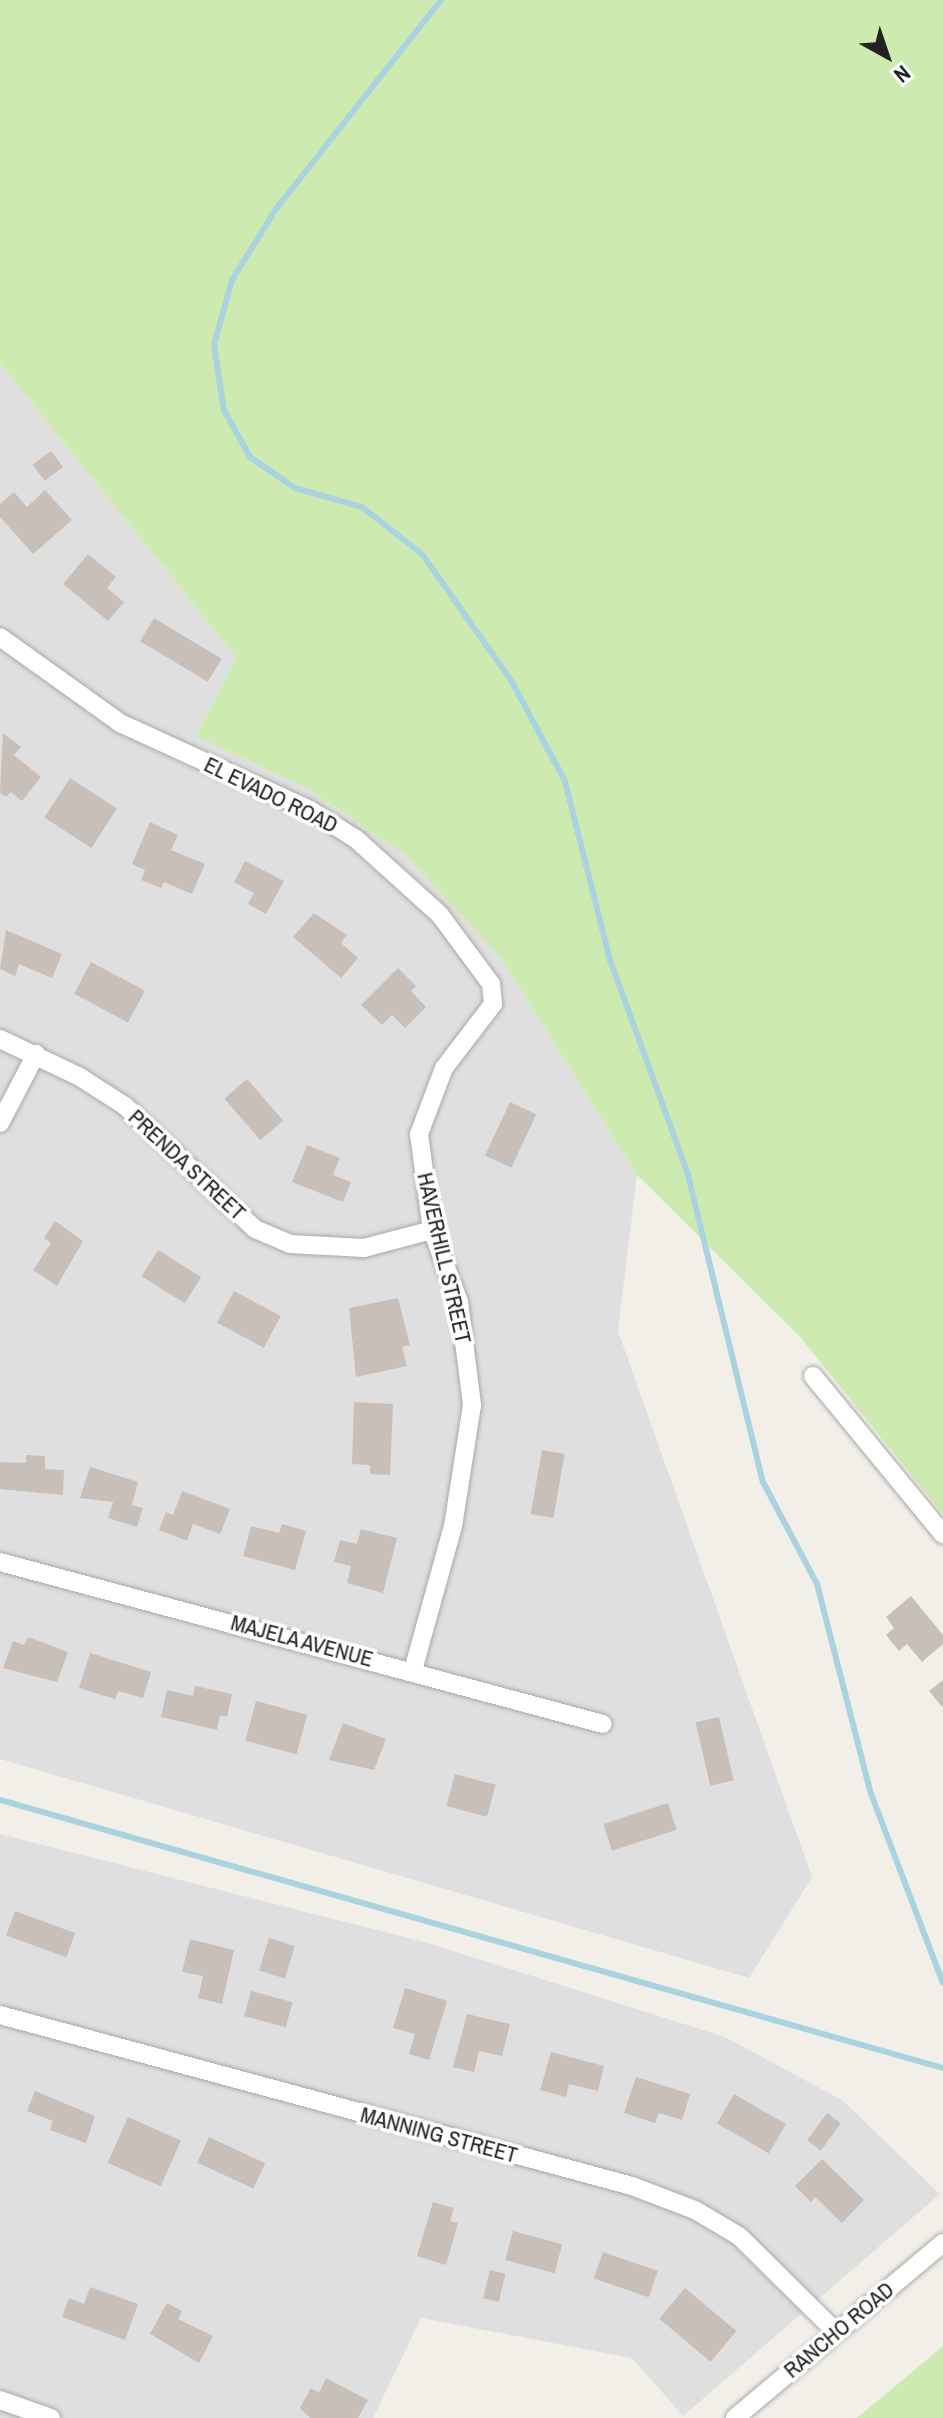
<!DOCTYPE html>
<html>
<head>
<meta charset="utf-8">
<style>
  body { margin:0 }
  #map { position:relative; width:943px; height:2418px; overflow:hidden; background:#f2efe9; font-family:"Archivo Narrow",sans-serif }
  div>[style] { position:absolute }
  .residential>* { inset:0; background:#e0dfdf }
  .grass>* { inset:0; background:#cdebb0 }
  .stream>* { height:6px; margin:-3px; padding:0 3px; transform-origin:3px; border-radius:3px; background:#aad3df }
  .building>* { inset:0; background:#c7bfb8; transform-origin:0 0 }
  .roads { filter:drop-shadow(0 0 2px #a9a9a9) drop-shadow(0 0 2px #a9a9a9) }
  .minor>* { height:18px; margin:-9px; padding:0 9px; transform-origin:9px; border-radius:9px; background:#fff }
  span { translate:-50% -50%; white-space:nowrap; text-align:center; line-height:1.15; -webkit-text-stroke:7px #fff; paint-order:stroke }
  .street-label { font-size:22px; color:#222 }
  .north { position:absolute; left:847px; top:16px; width:80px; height:80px; -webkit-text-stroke:6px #fff; paint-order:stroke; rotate:140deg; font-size:22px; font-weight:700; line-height:32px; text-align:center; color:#222 }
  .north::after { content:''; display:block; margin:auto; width:28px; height:36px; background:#222; clip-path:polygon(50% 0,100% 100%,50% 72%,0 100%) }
</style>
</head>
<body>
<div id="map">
  <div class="residential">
    <i style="clip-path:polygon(0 363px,236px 657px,196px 736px,310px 790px,405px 855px,500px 957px,637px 1175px,618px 1331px,812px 1877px,749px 1978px,0 1759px)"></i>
    <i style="clip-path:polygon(0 1834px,428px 1943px,725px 2037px,842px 2100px,940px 2194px,683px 2416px,632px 2358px,421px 2318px,373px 2418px,0 2418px)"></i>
  </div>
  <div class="grass">
    <i style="clip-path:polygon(0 0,943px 0,943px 1514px,801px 1338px,637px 1175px,500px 957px,405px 855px,310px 790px,196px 736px,236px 657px,0 363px)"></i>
    <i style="clip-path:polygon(943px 2346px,943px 2418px,857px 2418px)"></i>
  </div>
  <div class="stream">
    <i style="left:441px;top:0;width:266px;rotate:128.3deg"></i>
    <i style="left:276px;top:209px;width:84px;rotate:121.8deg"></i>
    <i style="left:232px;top:280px;width:67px;rotate:105.5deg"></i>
    <i style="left:214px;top:345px;width:66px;rotate:81.3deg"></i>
    <i style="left:224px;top:410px;width:54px;rotate:61deg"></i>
    <i style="left:250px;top:457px;width:55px;rotate:34.6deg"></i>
    <i style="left:295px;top:488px;width:70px;rotate:15.8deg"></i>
    <i style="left:362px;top:507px;width:76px;rotate:38.1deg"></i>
    <i style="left:422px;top:554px;width:154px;rotate:54.8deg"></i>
    <i style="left:511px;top:680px;width:115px;rotate:61.9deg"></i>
    <i style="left:565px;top:781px;width:185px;rotate:75.9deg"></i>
    <i style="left:610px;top:960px;width:225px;rotate:70deg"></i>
    <i style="left:687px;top:1171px;width:320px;rotate:76.3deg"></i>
    <i style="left:763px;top:1482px;width:115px;rotate:62.1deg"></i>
    <i style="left:817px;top:1584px;width:214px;rotate:75.6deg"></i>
    <i style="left:870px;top:1791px;width:205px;rotate:69.2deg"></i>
    <i style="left:0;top:1800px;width:980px;rotate:15.87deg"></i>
  </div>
  <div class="building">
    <i style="left:51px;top:451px;width:20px;height:23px;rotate:53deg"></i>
    <i style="clip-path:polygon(45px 490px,72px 520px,33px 554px,0 517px,0 504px,14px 492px,27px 507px)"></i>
    <i style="clip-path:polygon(88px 554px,116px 577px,107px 588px,124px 602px,108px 621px,63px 584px)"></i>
    <i style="left:154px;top:618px;width:79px;height:27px;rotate:31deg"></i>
    <i style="clip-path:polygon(3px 733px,21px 747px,14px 755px,41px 777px,22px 801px,11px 792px,6px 797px,0 793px)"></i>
    <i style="left:70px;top:778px;width:56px;height:47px;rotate:33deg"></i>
    <i style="clip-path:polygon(150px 822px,178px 835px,171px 850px,205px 864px,192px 894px,164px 882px,161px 888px,141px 880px,145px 870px,132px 864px)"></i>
    <i style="clip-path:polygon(245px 861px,284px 881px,266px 914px,248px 904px,254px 893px,234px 882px)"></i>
    <i style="clip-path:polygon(314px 913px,347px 935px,341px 943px,358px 958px,341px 978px,293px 937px)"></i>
    <i style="clip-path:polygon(6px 930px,62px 954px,52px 978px,19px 964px,15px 976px,0 969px)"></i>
    <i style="left:91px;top:962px;width:61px;height:36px;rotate:28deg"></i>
    <i style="clip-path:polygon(398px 968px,416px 986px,411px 991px,426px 1007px,405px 1028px,392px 1015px,382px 1025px,361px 1005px)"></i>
    <i style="left:247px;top:1079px;width:55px;height:30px;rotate:49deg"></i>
    <i style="left:510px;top:1102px;width:29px;height:59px;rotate:25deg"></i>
    <i style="clip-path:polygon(307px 1145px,340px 1158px,333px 1175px,351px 1182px,343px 1202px,292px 1182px)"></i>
    <i style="clip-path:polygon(55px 1221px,83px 1241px,57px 1286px,33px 1270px,51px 1243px,44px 1238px)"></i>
    <i style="left:158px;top:1250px;width:51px;height:31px;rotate:32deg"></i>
    <i style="left:234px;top:1291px;width:53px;height:36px;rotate:28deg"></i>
    <i style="clip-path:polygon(398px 1298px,410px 1345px,402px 1347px,407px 1366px,356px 1377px,349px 1308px)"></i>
    <i style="clip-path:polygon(354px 1402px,393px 1404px,390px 1475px,370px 1474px,370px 1465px,352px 1464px)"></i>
    <i style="left:542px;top:1450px;width:23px;height:65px;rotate:10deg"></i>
    <i style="clip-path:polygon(26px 1455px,45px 1456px,45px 1469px,64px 1470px,63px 1495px,0 1489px,0 1462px,26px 1463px)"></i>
    <i style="clip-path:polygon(90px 1467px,138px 1482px,132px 1505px,143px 1508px,137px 1527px,108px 1518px,113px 1502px,80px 1498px)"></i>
    <i style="clip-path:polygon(182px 1491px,230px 1509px,220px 1534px,193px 1524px,187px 1541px,159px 1530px,166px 1512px,173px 1515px)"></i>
    <i style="clip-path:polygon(282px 1524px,306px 1531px,295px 1570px,243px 1556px,251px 1526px,279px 1533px)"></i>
    <i style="clip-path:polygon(361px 1529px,397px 1538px,383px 1593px,347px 1583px,351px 1566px,334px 1562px,340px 1540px,357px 1544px)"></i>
    <i style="clip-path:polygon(911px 1596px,943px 1635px,943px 1644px,922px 1662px,907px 1644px,899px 1651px,886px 1635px,894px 1628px,886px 1617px)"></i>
    <i style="clip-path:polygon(28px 1637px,68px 1652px,57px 1682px,3px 1668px,13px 1641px,24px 1645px)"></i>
    <i style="clip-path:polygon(90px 1653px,151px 1672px,143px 1698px,118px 1691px,115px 1699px,79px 1688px)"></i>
    <i style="clip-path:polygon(943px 1680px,943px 1708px,929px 1691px)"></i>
    <i style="clip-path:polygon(195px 1686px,232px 1694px,227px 1717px,220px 1715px,217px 1730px,161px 1717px,167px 1690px,193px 1696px)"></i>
    <i style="left:256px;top:1701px;width:53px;height:41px;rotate:15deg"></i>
    <i style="left:719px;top:1717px;width:65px;height:24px;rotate:77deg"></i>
    <i style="clip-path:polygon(343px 1723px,386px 1739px,374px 1770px,329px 1760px)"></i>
    <i style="left:455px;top:1774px;width:42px;height:33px;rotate:15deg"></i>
    <i style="left:668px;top:1803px;width:28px;height:68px;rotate:72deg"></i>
    <i style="left:15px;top:1911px;width:64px;height:26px;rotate:20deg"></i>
    <i style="left:269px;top:1938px;width:27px;height:34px;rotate:17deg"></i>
    <i style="clip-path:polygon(190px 1939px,234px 1950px,222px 2004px,198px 1998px,203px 1976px,182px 1972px)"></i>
    <i style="clip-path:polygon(405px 1988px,447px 2001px,429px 2060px,409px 2054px,415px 2034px,393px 2028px)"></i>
    <i style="left:251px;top:1991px;width:43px;height:26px;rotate:15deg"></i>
    <i style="clip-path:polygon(467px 2014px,510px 2024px,502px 2056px,479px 2051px,474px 2072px,453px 2067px)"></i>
    <i style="clip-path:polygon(551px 2052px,604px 2066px,598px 2091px,569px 2084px,566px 2097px,540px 2090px)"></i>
    <i style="clip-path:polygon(636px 2077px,690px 2094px,682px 2120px,659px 2113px,655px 2123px,624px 2113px)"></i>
    <i style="clip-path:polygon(35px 2091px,95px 2116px,86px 2143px,50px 2130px,53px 2121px,27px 2111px)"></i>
    <i style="left:734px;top:2094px;width:60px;height:34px;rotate:30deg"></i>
    <i style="left:827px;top:2113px;width:17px;height:34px;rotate:36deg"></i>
    <i style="left:128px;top:2117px;width:58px;height:50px;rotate:24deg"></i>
    <i style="left:209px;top:2137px;width:62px;height:28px;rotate:25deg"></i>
    <i style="clip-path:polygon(822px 2159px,864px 2200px,842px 2223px,815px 2197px,811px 2202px,795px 2186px)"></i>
    <i style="clip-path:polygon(433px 2202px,454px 2208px,450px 2221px,458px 2223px,446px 2265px,417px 2256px)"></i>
    <i style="left:513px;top:2231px;width:51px;height:30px;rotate:15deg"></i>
    <i style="left:603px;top:2252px;width:58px;height:28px;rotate:19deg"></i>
    <i style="left:490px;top:2270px;width:16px;height:29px;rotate:14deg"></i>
    <i style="clip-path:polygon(90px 2287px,138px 2304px,125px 2340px,62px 2317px,69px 2298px,84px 2304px)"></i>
    <i style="left:685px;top:2288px;width:67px;height:40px;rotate:40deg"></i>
    <i style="clip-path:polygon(167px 2303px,182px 2311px,178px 2319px,213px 2336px,199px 2363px,150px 2334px)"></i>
    <i style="clip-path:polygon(326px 2378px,368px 2400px,358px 2418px,310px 2418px,300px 2408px,311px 2388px,319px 2393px)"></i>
  </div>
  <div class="roads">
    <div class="minor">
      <i style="left:0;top:637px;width:148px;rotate:35.6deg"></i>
      <i style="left:120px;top:723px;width:209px;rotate:24.6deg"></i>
      <i style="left:310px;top:810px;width:54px;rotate:32.2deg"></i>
      <i style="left:356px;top:839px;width:113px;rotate:42.1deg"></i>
      <i style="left:440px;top:915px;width:86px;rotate:53.5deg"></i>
      <i style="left:491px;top:984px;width:20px;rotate:84deg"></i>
      <i style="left:493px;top:1004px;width:81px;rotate:127.4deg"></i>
      <i style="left:444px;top:1068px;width:71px;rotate:110.7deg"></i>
      <i style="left:419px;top:1134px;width:97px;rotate:82.3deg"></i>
      <i style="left:432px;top:1230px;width:77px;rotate:69.4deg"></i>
      <i style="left:459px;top:1302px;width:104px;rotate:82.8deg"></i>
      <i style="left:472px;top:1405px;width:122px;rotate:98.9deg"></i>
      <i style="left:453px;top:1526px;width:149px;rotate:105.5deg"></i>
      <i style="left:0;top:1039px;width:89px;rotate:25.4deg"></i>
      <i style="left:80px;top:1077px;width:54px;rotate:32.8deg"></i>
      <i style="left:125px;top:1106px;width:179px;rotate:43.4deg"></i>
      <i style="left:255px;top:1229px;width:38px;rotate:23deg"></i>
      <i style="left:290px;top:1244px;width:74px;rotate:3.1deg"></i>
      <i style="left:364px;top:1248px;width:70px;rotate:-14.8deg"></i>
      <i style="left:0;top:1123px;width:78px;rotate:-62.4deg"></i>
      <i style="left:813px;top:1376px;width:205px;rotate:50.6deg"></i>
      <i style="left:0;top:1562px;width:624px;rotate:15.04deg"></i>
      <i style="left:0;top:2015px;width:655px;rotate:15.14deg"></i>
      <i style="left:632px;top:2186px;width:67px;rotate:20.9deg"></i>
      <i style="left:695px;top:2210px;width:51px;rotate:30.6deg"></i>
      <i style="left:739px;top:2236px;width:136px;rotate:44.7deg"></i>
      <i style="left:0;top:2400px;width:54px;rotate:19.4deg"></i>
      <i style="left:735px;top:2418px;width:272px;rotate:-40.1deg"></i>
    </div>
  </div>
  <div class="street-label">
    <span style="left:271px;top:795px;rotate:26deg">EL EVADO ROAD</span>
    <span style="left:187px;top:1165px;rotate:43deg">PRENDA STREET</span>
    <span style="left:444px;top:1258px;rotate:77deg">HAVERHILL STREET</span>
    <span style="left:302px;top:1641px;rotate:15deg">MAJELA AVENUE</span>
    <span style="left:439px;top:2135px;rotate:15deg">MANNING STREET</span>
    <span style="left:839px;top:2330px;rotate:-40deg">RANCHO ROAD</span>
  </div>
  <div class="north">N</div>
</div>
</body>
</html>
